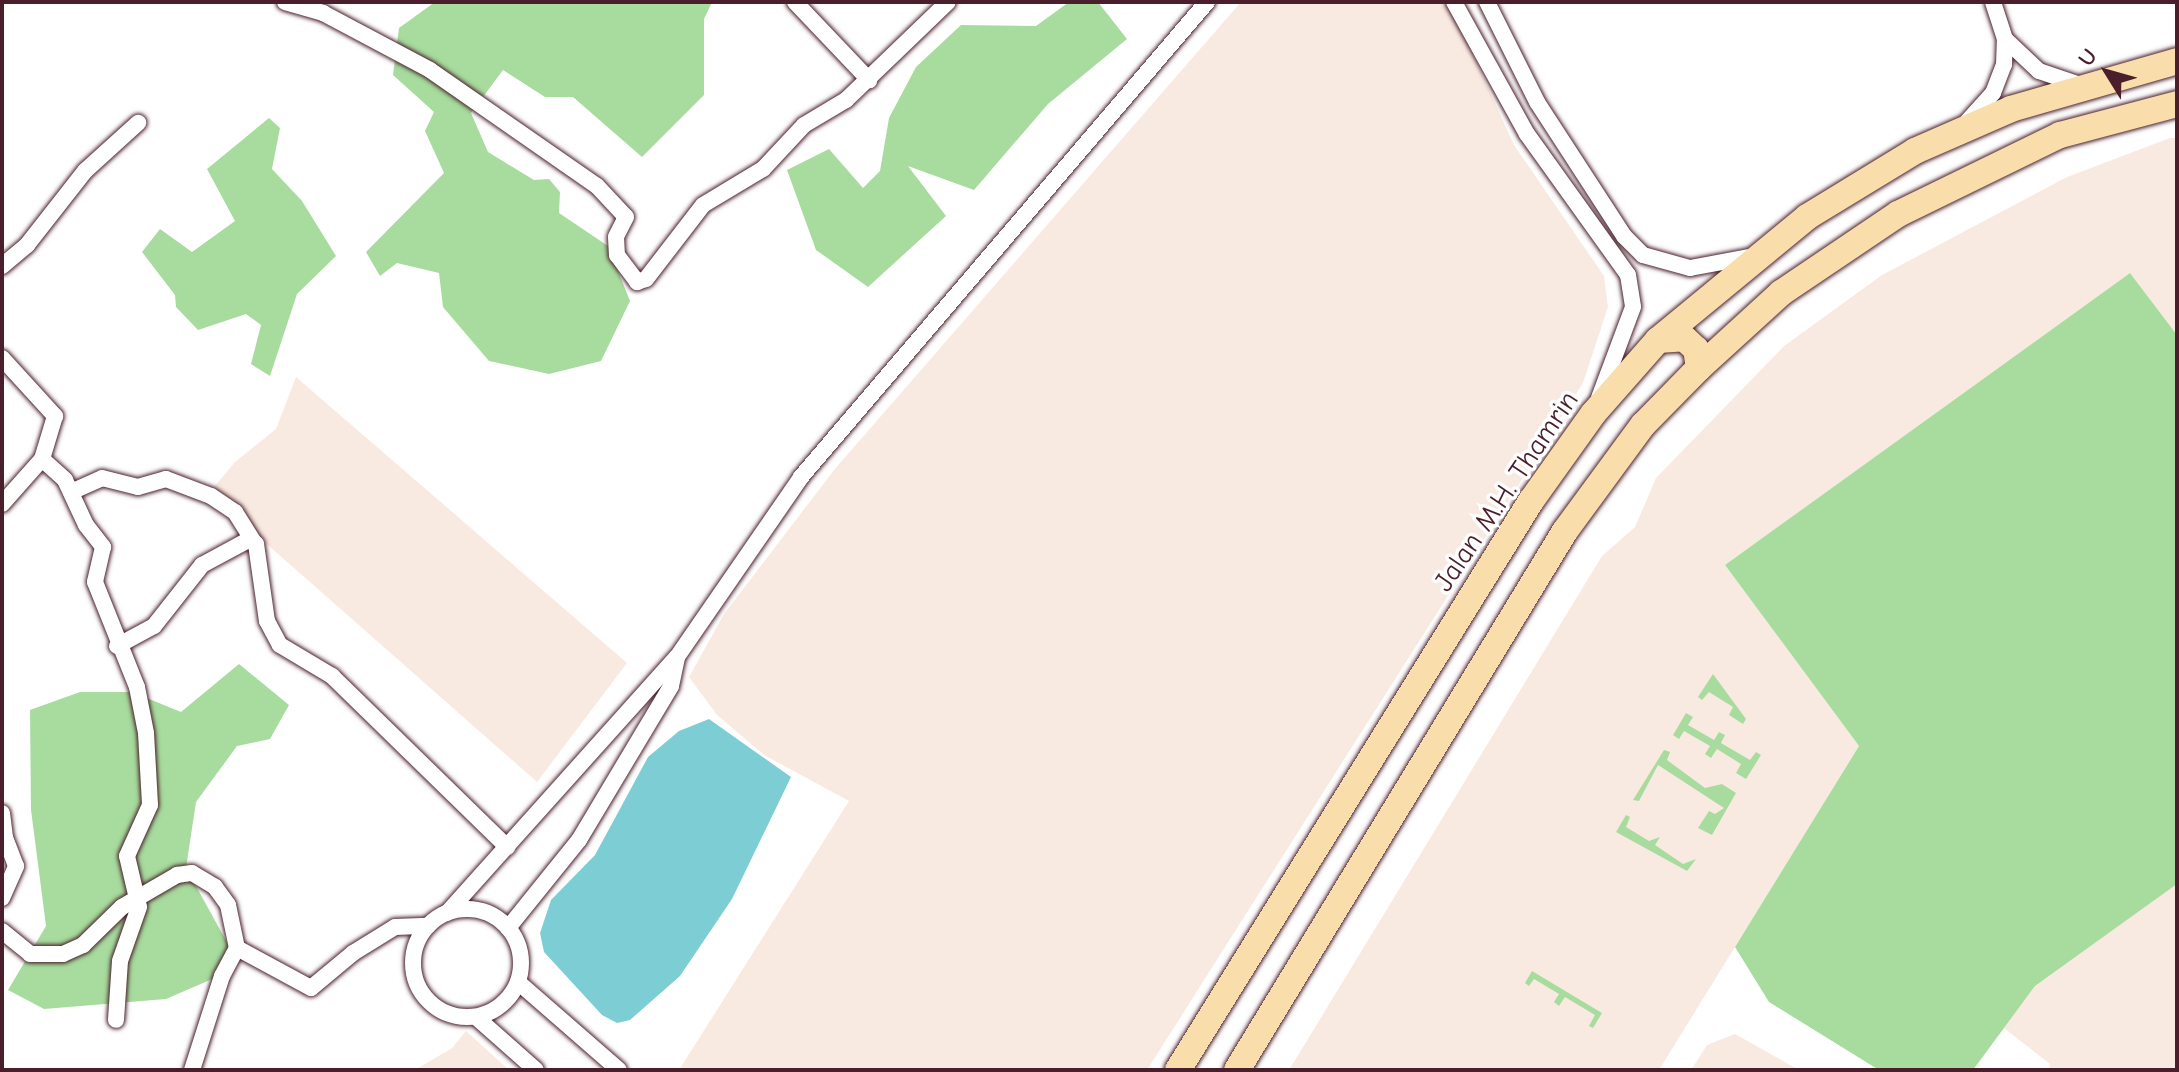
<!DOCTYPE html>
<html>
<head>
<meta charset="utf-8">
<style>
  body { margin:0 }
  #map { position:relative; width:2179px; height:1072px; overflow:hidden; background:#fff; font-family:"Comic Neue",sans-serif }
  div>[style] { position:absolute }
  .built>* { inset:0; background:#f9eae1 }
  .green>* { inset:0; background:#a7dc9e }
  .water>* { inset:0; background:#7dced4 }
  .roads { filter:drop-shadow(0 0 2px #4a1f2b) drop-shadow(0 0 2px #4a1f2b) }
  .street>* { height:16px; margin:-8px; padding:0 8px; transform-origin:8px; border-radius:8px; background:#fff }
  .street>.ring { margin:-8px; padding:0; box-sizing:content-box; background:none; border:16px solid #fff; border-radius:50% }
  .primary>* { height:26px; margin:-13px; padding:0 13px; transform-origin:13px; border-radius:13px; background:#f9deab }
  span { translate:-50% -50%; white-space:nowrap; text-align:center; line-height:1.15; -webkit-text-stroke:7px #fff; paint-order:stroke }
  .street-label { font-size:28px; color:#4a1f2b }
  .frame { position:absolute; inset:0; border:4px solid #4a1f2b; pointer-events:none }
  .north { position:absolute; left:2067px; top:32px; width:80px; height:80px; -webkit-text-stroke:6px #fff; paint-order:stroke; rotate:307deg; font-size:22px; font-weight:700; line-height:32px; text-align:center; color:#4a1f2b }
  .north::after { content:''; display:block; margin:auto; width:28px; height:36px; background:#4a1f2b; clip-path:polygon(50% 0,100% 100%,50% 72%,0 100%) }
</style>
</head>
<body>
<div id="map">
  <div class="built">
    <i style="clip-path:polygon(1241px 2px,1449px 2px,1514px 145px,1604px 276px,1608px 307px,1583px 383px,1147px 1070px,679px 1070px,849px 801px,764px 755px,717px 715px,689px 677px,724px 614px,834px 470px)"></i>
    <i style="clip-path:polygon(2170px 138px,2177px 138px,2177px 335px,2130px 273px,1725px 565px,1859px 746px,1659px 1070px,1289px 1070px,1602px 556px,1635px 527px,1656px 478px,1784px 346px,1882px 275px,2067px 177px)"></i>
    <i style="clip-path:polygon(296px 377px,627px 663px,537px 782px,209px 493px,235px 462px,276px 429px)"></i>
    <i style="clip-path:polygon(2177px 884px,2177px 1070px,2049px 1070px,2050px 1064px,2004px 1028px,2035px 986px)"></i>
    <i style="clip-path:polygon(466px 1031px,509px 1070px,415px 1070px,452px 1048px)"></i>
    <i style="clip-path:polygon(1735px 1034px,1799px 1070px,1691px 1070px,1707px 1045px)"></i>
  </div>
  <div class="green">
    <i style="clip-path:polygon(435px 2px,712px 2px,704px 19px,704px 95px,642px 157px,573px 97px,545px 97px,503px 70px,471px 113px,488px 152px,534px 180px,549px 179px,560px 192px,559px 213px,608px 246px,630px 301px,601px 361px,549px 374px,489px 361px,443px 307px,439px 273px,397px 263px,380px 276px,366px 252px,444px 173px,425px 131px,434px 112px,393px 75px,399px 28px)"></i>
    <i style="clip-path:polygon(1069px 2px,1098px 2px,1127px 39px,1048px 104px,974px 190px,908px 166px,946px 216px,868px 287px,816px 250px,787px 170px,829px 149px,863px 188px,880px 171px,889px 118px,916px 67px,961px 25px,1036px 26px)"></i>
    <i style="clip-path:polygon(269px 118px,280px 128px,272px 169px,302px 201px,336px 256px,297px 294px,270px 376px,251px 364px,261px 325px,246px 314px,198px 330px,176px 307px,175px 295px,142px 252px,160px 229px,192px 252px,235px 221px,207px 169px)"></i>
    <i style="clip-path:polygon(2130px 273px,2177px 335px,2177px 884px,2035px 986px,1973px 1070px,1879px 1070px,1769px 1002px,1735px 947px,1859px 746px,1725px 565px)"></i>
    <i style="clip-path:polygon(239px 664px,289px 705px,270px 739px,237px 746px,196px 802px,186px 868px,229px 946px,219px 976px,166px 999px,44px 1009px,8px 990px,46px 926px,31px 810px,30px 710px,80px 692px,132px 692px,181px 712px)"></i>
    <i style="clip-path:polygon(1713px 674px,1746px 719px,1743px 724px,1729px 715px,1733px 707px,1709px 692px,1702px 700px,1698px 697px)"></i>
    <i style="clip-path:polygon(1686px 713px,1693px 717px,1688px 725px,1714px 740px,1719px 732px,1725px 735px,1721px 743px,1750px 760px,1756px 752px,1761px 755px,1746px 779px,1736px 773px,1741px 764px,1717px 749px,1711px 758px,1705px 754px,1710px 746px,1684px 731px,1679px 739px,1673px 735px)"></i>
    <i style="clip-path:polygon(1664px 750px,1670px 752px,1667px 760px,1705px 788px,1722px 784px,1736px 793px,1712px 835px,1698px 828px,1709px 811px,1715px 814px,1724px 808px,1658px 765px,1639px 801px,1633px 800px)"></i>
    <i style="clip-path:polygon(1626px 815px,1630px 817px,1626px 827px,1649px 841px,1660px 837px,1655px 845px,1683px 864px,1696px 859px,1687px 871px,1616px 832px)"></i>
    <i style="clip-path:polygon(1532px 971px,1602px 1013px,1593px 1028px,1589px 1026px,1595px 1015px,1565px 997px,1559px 1006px,1554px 1002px,1559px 994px,1534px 979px,1529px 986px,1525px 983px)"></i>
  </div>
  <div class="water">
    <i style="clip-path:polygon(709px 719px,791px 777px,732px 899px,680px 976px,630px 1020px,617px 1023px,602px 1015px,544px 952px,540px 933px,551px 900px,595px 855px,648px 757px,679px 731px)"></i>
  </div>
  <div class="roads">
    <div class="street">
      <i style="left:285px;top:2px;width:40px;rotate:16deg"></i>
      <i style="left:323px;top:13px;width:121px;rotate:28deg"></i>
      <i style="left:430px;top:70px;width:203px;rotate:34.8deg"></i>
      <i style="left:597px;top:186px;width:42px;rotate:46.9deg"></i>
      <i style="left:626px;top:217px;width:22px;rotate:117deg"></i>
      <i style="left:616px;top:237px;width:18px;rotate:87deg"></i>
      <i style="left:617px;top:255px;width:34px;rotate:53deg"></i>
      <i style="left:637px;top:282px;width:9px;rotate:-18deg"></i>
      <i style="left:646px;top:279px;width:93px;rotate:-52.4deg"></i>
      <i style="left:703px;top:205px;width:70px;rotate:-31deg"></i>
      <i style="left:763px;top:169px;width:60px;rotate:-47deg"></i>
      <i style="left:804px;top:125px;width:49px;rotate:-30.8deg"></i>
      <i style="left:846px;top:100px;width:141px;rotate:-43.9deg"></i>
      <i style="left:795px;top:2px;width:108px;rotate:46.5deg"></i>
      <i style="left:1454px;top:2px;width:151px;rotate:61.1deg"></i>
      <i style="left:1527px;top:134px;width:173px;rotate:54.4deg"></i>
      <i style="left:1628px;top:275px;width:32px;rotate:81deg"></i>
      <i style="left:1633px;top:307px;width:97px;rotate:110.5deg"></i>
      <i style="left:1487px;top:2px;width:112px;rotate:63.4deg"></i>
      <i style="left:1537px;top:102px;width:160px;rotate:57deg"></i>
      <i style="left:1624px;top:236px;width:27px;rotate:45deg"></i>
      <i style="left:1643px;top:255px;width:49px;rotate:15.5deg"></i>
      <i style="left:1690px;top:268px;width:65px;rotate:-10.6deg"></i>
      <i style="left:2005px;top:39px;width:47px;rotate:43.3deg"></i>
      <i style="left:2039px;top:71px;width:46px;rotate:18.8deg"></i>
      <i style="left:1964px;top:125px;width:43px;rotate:-47.8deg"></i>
      <i style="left:1993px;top:93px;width:30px;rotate:-69deg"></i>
      <i style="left:2004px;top:65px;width:26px;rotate:-88deg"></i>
      <i style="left:2005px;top:39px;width:39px;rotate:-108deg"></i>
      <i style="left:2px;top:266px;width:33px;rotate:-40deg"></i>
      <i style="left:27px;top:245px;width:94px;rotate:-51.9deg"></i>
      <i style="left:85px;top:171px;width:72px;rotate:-42.2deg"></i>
      <i style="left:2px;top:358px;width:79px;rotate:47.6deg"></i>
      <i style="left:55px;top:416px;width:45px;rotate:106.8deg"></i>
      <i style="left:42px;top:459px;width:60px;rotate:131.6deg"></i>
      <i style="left:42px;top:459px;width:31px;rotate:42deg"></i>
      <i style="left:65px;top:480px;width:50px;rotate:65deg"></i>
      <i style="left:86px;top:525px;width:28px;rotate:52deg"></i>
      <i style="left:103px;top:547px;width:36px;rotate:103deg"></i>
      <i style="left:95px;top:582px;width:113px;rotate:68.2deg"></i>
      <i style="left:137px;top:687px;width:47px;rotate:78.9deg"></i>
      <i style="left:146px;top:733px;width:72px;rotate:86.8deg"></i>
      <i style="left:150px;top:805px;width:56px;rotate:114.3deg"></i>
      <i style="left:127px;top:856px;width:52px;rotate:76.8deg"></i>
      <i style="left:139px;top:907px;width:57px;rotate:109.4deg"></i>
      <i style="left:120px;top:961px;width:59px;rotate:93.9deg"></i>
      <i style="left:71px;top:492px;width:34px;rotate:-24deg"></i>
      <i style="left:102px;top:478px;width:37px;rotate:14deg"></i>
      <i style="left:138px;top:487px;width:29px;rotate:-16deg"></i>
      <i style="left:166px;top:479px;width:48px;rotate:20.7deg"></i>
      <i style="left:211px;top:496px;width:29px;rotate:34deg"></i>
      <i style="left:235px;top:512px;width:34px;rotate:58deg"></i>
      <i style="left:117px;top:646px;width:42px;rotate:-28.4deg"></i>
      <i style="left:154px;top:626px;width:78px;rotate:-51.8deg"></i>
      <i style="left:202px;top:565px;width:55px;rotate:-28.4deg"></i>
      <i style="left:250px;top:539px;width:8px;rotate:40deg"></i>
      <i style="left:256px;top:544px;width:78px;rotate:81.9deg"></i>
      <i style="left:267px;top:621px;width:27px;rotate:62deg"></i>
      <i style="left:280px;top:645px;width:61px;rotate:30.8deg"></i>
      <i style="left:332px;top:676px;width:245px;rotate:44.3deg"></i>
      <i style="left:2px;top:813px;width:35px;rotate:83deg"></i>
      <i style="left:2px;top:898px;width:35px;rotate:-66deg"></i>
      <i style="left:16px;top:866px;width:30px;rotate:-111deg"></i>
      <i class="ring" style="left:413px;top:909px;width:92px;height:92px"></i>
      <i style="left:447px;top:913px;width:344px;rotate:-48.1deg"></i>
      <i style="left:677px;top:657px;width:219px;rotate:-55.4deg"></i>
      <i style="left:801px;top:477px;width:625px;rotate:-49.48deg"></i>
      <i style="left:508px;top:928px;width:113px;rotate:-51.1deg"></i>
      <i style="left:579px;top:840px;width:179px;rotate:-59.1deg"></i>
      <i style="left:671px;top:686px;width:30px;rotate:-78deg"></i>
      <i style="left:2px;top:931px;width:36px;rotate:39deg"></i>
      <i style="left:30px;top:954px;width:33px"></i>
      <i style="left:63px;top:954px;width:22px;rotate:-24deg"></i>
      <i style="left:83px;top:945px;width:54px;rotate:-44.3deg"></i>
      <i style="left:122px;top:907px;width:64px;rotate:-30.2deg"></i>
      <i style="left:177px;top:875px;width:15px;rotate:-8deg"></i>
      <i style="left:192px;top:873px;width:27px;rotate:31deg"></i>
      <i style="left:215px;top:887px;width:22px;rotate:54deg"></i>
      <i style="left:228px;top:905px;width:44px;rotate:78.2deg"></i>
      <i style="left:237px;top:948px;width:84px;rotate:28.4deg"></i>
      <i style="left:311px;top:988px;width:55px;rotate:-39.8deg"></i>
      <i style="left:353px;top:953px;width:49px;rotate:-31.8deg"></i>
      <i style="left:395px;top:927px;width:33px;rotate:-2deg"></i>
      <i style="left:518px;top:982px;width:134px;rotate:41.1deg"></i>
      <i style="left:476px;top:1017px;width:80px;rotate:41.5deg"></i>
      <i style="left:192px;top:1070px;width:99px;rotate:-72.3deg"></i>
      <i style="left:222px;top:976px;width:32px;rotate:-62deg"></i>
    </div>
    <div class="primary">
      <i style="left:1658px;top:340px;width:26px;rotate:-4deg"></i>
      <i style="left:1684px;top:338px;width:16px;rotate:43deg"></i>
      <i style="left:1696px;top:349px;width:19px;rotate:81deg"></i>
      <i style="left:1178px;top:1070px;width:670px;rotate:-58.19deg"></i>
      <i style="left:1531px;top:501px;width:107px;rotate:-54.5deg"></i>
      <i style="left:1593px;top:414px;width:98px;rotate:-48.7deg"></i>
      <i style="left:1658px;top:340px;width:193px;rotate:-39.5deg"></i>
      <i style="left:1807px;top:217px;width:127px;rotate:-31.4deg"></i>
      <i style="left:1915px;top:151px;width:105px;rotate:-23.6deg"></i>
      <i style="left:2011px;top:109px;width:173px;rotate:-16.1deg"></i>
      <i style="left:1237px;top:1070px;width:631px;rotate:-58.68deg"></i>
      <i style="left:1565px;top:531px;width:132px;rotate:-53.7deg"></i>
      <i style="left:1643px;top:425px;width:80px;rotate:-45.5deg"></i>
      <i style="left:1699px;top:368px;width:111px;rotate:-42.4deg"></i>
      <i style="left:1781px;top:293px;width:141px;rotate:-34deg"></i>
      <i style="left:1898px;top:214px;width:180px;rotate:-26deg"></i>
      <i style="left:2060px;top:135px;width:121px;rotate:-14.8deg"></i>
    </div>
  </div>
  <div class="street-label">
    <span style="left:1506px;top:491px;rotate:-56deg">Jalan M.H. Thamrin</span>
  </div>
  <div class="frame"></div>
  <div class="north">U</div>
</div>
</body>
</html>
